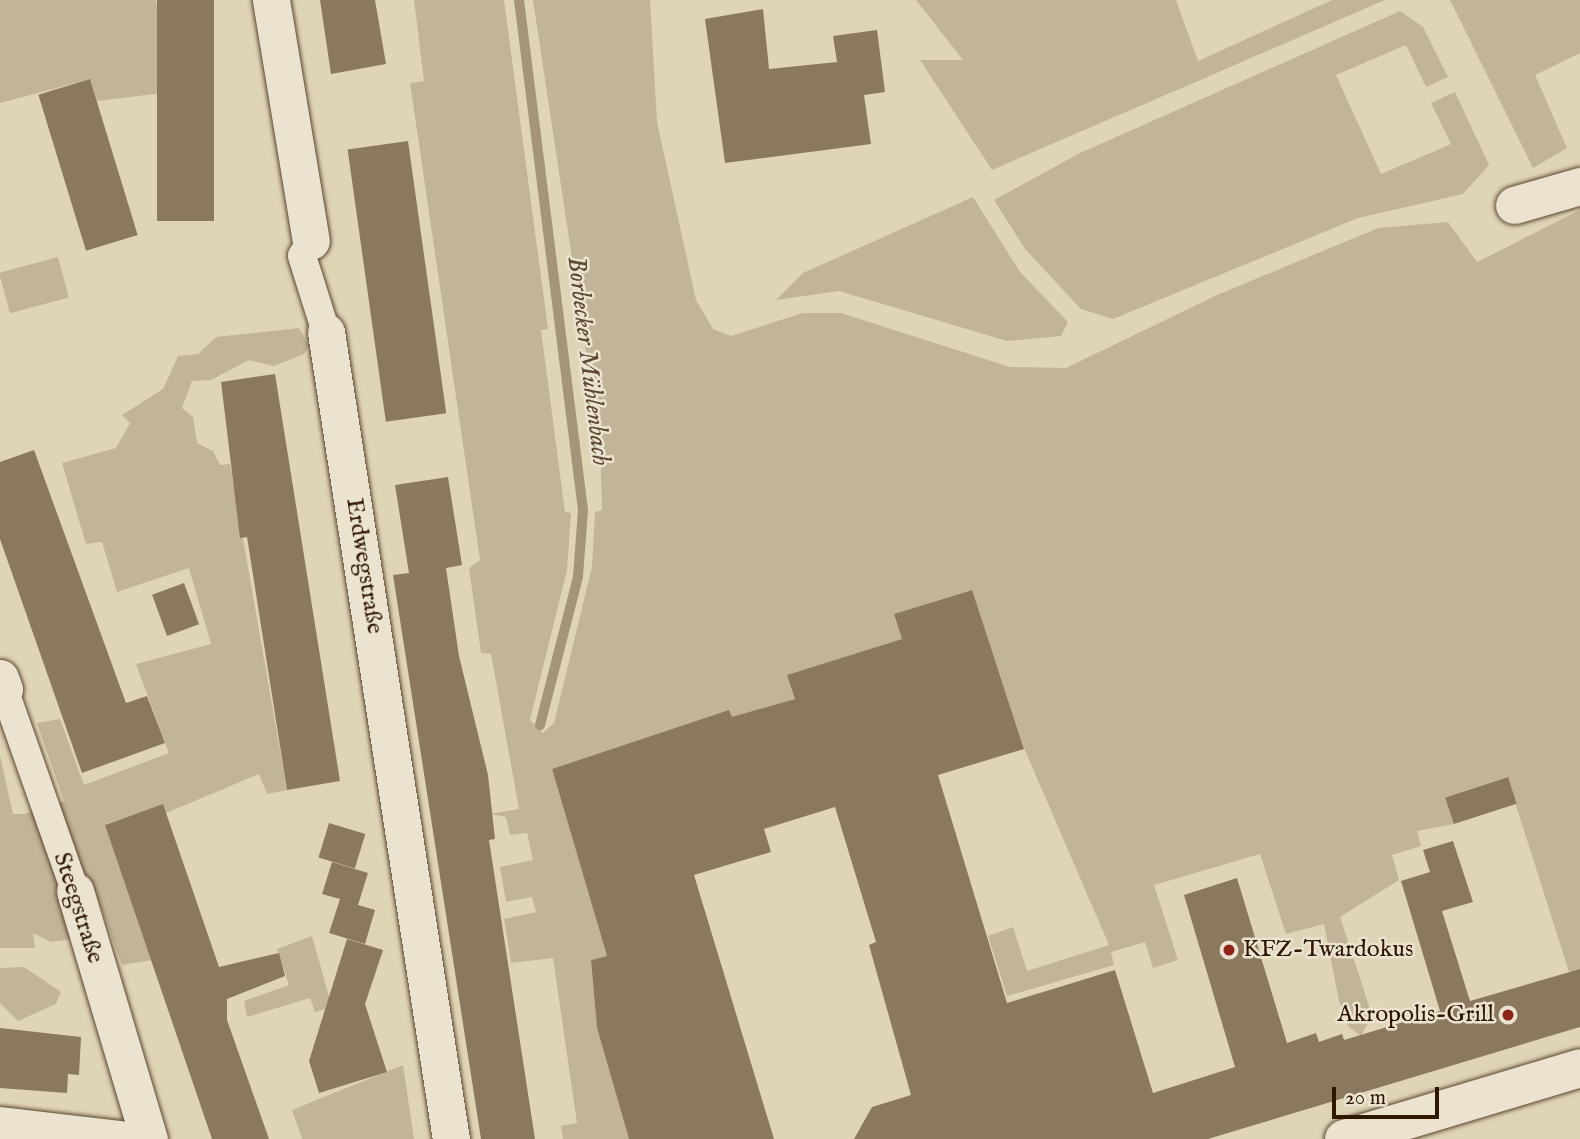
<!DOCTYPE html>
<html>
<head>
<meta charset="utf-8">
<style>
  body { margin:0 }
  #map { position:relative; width:1580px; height:1139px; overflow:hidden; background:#e0d4b7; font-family:"IM FELL English",serif }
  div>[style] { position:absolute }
  .green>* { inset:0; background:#c2b498; transform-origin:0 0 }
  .stream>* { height:10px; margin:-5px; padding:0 5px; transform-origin:5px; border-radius:5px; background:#a49479 }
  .building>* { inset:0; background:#8b795f; transform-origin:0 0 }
  .roads { filter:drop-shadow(0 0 2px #5b462e) drop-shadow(0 0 2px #5b462e) }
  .pedestrian>* { height:28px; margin:-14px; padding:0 14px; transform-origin:14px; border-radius:14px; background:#ebe3d0 }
  .minor>* { height:37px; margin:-18.5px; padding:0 18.5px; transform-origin:18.5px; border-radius:18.5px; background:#ebe3d0 }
  .secondary>* { height:38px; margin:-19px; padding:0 19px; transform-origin:19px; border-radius:19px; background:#ebe3d0 }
  .dots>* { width:19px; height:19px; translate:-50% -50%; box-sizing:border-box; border:4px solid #ebe3d0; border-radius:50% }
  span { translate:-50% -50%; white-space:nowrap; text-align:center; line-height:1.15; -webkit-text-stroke:5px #ebe3d0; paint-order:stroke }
  .street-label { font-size:24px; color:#2f1700 }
  .poi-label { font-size:24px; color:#2f1700 }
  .left { translate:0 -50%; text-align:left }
  .right { translate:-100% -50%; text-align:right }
  .water-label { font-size:26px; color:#5e4930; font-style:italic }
  .scale { position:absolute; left:1332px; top:1087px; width:107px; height:32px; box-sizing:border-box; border:4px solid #2f1700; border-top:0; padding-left:9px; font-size:21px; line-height:24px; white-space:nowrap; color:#2f1700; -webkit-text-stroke:5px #ebe3d0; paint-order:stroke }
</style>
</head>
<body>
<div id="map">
  <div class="green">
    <i style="clip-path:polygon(0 0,156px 0,171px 92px,97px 101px,90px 79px,0 103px)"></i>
    <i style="clip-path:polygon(414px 0,504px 0,548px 329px,541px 330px,565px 512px,571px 513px,567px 570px,530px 720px,543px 733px,554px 723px,592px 567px,595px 512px,602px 510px,600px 444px,533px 0,650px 0,657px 122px,696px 300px,713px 329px,731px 336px,803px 313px,841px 313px,1010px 367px,1066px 368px,1217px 295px,1378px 228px,1448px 222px,1477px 262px,1580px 210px,1580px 969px,1569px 972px,1507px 777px,1446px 797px,1454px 824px,1417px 831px,1421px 846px,1392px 855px,1399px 880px,1340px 917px,1372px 1015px,1361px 1036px,1348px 1026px,1339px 1001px,1324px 924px,1286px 934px,1260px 854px,1154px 885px,1178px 960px,1153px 968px,1145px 942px,1111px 952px,1114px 965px,1007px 996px,988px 936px,1013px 927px,1027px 971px,1109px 945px,1024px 748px,971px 590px,894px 614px,902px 639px,788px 675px,795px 699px,732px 718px,729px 710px,552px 769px,607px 956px,591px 960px,597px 1028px,629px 1139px,563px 1139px,561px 1126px,577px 1123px,553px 958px,511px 963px,504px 919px,536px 912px,532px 897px,506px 902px,500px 867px,533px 860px,527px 833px,510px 835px,506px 817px,490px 814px,519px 809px,491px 654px,481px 653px,469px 568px,480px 560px,410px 83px,424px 81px)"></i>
    <i style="clip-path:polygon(916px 0,1176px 0,1198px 61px,1332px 0,1385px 0,992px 170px,920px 60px,963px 60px)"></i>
    <i style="clip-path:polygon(1450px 0,1580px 0,1580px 53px,1535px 75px,1567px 148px,1533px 168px)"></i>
    <i style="clip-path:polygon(1400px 11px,1423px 27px,1448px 77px,1426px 87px,1406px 45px,1336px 75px,1381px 174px,1451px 144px,1431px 103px,1455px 92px,1489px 165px,1463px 194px,1358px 218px,1113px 319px,1081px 309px,1025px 249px,994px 200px,1080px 153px)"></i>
    <i style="clip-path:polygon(973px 197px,1020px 272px,1068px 322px,1061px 336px,1007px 341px,839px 291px,776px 300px,803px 273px)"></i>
    <i style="left:58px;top:257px;width:42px;height:61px;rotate:75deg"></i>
    <i style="clip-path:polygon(299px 328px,309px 346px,304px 354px,274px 366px,249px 360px,211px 380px,192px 381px,182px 408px,193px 417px,197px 443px,213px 451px,220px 465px,230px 464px,287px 790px,267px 794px,259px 774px,166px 813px,162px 805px,106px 824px,152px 960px,122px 965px,94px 888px,72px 939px,51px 942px,33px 933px,35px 948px,0 948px,0 756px,13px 814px,25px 814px,64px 801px,37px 723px,60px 719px,84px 785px,169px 753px,136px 664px,211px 644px,189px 568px,117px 592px,102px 542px,86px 544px,62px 463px,116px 448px,130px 423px,122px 415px,163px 389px,178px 356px,198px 354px,216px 337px)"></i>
    <i style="clip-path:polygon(312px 936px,332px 1007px,315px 1012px,310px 998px,247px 1017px,244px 1001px,289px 985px,277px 949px)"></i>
    <i style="clip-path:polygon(24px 967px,61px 992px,56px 1004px,18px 1021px,0 1003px,0 968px)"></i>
    <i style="clip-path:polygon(403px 1065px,414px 1139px,302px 1139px,292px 1110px)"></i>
  </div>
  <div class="stream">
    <i style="left:519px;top:0;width:514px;rotate:82.85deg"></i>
    <i style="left:583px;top:510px;width:67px;rotate:94.3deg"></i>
    <i style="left:578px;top:577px;width:153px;rotate:104.4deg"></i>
  </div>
  <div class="building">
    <i style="left:157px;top:0;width:57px;height:221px"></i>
    <i style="clip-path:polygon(320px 0,375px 0,386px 64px,331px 74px)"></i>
    <i style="clip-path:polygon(763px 9px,769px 69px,837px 62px,833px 36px,877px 30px,885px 92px,864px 95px,871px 144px,725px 163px,705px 19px)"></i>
    <i style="left:90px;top:79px;width:163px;height:54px;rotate:73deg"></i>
    <i style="left:408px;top:141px;width:275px;height:61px;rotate:82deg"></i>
    <i style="clip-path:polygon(275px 374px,340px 781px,287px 790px,247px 537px,240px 538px,221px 382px)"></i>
    <i style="clip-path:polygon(34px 450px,126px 703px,147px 696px,165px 743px,82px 773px,0 539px,0 462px)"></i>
    <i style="clip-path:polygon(448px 477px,462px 565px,446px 568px,459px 656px,488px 775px,495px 839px,489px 840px,535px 1139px,481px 1139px,393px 575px,409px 573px,395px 485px)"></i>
    <i style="left:184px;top:583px;width:44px;height:34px;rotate:70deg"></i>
    <i style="clip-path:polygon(972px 590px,1024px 749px,938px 775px,1007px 1003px,1115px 970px,1153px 1093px,1235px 1067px,1184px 895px,1237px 878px,1287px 1043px,1316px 1033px,1319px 1042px,1342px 1034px,1344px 1040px,1440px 1011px,1401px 881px,1430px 872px,1423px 850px,1453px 841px,1473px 902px,1442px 911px,1470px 1001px,1580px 969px,1580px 1027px,1208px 1139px,854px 1139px,872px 1107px,911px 1095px,869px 945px,876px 942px,835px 807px,764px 829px,771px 852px,694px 875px,774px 1139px,629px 1139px,597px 1028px,591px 960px,607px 956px,552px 769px,729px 710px,732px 717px,795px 699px,787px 675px,902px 639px,894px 614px)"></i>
    <i style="left:1508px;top:777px;width:28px;height:66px;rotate:72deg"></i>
    <i style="clip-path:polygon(163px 804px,219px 967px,279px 953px,285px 976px,227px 999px,227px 1020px,269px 1139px,212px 1139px,105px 825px)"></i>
    <i style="left:329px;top:823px;width:38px;height:36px;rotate:17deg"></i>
    <i style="clip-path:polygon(332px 862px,368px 873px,358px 905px,375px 910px,365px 944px,329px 933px,340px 899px,322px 894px)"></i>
    <i style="clip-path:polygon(347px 939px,383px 950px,365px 1004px,387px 1072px,319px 1093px,309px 1061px)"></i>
    <i style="clip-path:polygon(0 1028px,81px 1037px,79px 1075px,68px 1074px,67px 1093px,0 1088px)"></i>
  </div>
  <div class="roads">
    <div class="pedestrian">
      <i style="left:311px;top:241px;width:17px;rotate:121deg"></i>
      <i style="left:302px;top:256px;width:80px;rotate:72.5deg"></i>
      <i style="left:4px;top:689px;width:214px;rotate:70.6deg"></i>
    </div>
    <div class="minor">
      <i style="left:271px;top:0;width:244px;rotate:80.6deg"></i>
      <i style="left:1514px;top:205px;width:69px;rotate:-16.1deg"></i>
      <i style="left:326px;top:332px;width:817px;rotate:81.2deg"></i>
      <i style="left:0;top:678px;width:12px;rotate:70deg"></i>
      <i style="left:75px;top:891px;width:259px;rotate:73.4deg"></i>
      <i style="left:0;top:1125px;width:120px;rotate:6.7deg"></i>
    </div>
    <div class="secondary">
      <i style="left:1344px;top:1139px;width:246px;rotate:-16.7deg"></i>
    </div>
  </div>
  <div class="dots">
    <i style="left:1229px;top:950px;background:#8f2418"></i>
    <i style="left:1508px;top:1015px;background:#8f2418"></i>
  </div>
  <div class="street-label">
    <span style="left:364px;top:566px;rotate:81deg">Erdwegstraße</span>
    <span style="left:78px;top:908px;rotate:72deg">Steegstraße</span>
  </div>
  <div class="poi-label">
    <span class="left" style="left:1243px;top:950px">KFZ-Twardokus</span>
    <span class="right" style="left:1494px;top:1015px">Akropolis-Grill</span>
  </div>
  <div class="water-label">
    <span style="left:588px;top:361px;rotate:83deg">Borbecker Mühlenbach</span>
  </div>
  <div class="scale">20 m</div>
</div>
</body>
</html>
